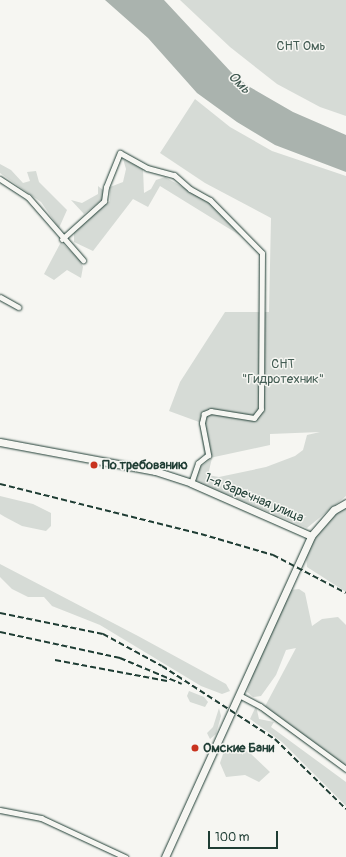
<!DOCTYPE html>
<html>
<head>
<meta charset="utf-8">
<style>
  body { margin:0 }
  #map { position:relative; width:346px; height:857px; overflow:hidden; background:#f6f6f2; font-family:Pangolin,sans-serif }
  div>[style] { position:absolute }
  .green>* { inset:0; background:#d6dbd6 }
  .water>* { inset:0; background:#aab3ae }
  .roads { filter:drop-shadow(0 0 1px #1f3d34) drop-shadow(0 0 1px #1f3d34) }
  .street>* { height:5px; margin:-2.5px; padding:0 2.5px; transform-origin:2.5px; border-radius:2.5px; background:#f6f6f2 }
  .secondary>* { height:7px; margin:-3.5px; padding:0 3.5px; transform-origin:3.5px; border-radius:3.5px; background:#f6f6f2 }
  .rail>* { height:1.5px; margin-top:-0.75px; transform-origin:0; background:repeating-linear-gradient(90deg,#1f3d34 0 6px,transparent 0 9px) }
  .dots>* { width:11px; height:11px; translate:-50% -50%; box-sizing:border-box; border:2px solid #f6f6f2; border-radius:50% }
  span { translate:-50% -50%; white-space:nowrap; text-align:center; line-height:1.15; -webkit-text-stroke:3px #f6f6f2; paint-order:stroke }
  .park-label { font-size:13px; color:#445d54 }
  .poi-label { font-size:13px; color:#1f3d34; font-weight:700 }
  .left { translate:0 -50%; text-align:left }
  .street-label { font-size:13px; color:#1f3d34 }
  .water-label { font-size:14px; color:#425a52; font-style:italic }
  .scale { position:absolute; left:208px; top:831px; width:70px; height:18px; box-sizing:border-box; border:2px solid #1f3d34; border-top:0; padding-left:5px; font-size:12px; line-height:14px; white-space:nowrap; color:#1f3d34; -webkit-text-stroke:3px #f6f6f2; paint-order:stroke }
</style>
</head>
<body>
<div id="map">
  <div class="green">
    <i style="clip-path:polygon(180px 0,346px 0,346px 116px,320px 107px,277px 84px,230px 47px)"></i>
    <i style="clip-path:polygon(195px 99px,230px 127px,272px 151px,346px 176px,346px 496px,307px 528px,199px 483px,196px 479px,199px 468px,212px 458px,208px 475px,219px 477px,266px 467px,295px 456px,303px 450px,307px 435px,320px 432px,270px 434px,270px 445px,205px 459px,199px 422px,169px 411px,180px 382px,225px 312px,269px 312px,271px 218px,205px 183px,160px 153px)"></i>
    <i style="clip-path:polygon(123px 159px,143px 169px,144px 193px,151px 189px,156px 180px,165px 177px,214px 205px,241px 236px,160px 186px,148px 207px,133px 199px,93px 251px,74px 242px,74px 233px,82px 223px,110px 201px,110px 187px,123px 182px,126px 169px)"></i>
    <i style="clip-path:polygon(0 164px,11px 170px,23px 183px,30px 181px,27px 172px,36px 171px,39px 182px,67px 210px,59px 228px,41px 202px,0 173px)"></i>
    <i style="clip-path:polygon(98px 186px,103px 190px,103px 199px,84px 214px,71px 200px,82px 203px,98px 194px)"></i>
    <i style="clip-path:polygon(61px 242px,80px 260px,83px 267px,81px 278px,67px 270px,54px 280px,44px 274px)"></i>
    <i style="clip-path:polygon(0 496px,33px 504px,51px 513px,51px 526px,46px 531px,22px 526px,5px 517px,0 514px)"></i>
    <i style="clip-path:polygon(346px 506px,346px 592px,307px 567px,306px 557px,317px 531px,331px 515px)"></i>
    <i style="clip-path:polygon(0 564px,138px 636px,226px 684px,230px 691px,222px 694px,201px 686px,100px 625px,52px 606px,44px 597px,28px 597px,12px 589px,0 577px)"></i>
    <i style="clip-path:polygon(299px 589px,305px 593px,312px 626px,322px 619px,338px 617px,346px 625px,346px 772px,262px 712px,296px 648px,286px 650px,276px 675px,261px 696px,253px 697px,247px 692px,252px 676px,290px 590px)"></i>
    <i style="clip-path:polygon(189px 691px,204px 697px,208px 702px,205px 707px,190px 702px,187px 696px)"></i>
    <i style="clip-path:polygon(256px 706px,259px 719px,274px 722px,271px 727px,346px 782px,346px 806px,282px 742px,250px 719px)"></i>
    <i style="clip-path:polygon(219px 708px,221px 716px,216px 734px,210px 739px,207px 733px,213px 727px)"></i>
    <i style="clip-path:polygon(233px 749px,249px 752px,270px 772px,259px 782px,245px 775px,226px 777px,220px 763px,224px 751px)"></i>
  </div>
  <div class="water">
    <i style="clip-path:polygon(105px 0,164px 0,231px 72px,248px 86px,293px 112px,346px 135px,346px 172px,275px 145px,237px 122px,197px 93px,148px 38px)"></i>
  </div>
  <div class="roads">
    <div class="street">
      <i style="left:0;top:179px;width:33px;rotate:33deg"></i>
      <i style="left:28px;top:197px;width:84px;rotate:48.9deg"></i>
      <i style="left:62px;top:239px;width:57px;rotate:-42.1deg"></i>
      <i style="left:104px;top:201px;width:14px;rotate:-82deg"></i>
      <i style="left:106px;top:187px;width:37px;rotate:-68deg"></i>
      <i style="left:120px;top:153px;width:31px;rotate:29deg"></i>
      <i style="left:147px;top:168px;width:28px;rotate:15deg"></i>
      <i style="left:174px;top:175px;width:21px;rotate:41deg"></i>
      <i style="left:190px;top:189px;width:23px;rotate:29deg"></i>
      <i style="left:210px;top:200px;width:74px;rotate:45.5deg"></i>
      <i style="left:262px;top:253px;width:156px;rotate:90.4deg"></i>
      <i style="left:261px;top:409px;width:11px;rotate:128deg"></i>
      <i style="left:254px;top:418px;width:44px;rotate:-170.8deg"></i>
      <i style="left:211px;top:411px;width:8px;rotate:157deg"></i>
      <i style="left:204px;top:414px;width:9px;rotate:103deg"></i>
      <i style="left:202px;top:423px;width:33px;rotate:79deg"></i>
      <i style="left:208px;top:455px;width:13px;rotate:141deg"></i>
      <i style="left:198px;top:463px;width:21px;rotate:109deg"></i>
      <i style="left:0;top:297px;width:21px;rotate:29deg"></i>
      <i style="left:239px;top:695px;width:24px;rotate:28deg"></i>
      <i style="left:260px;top:706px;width:107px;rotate:36.2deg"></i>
      <i style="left:0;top:810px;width:42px;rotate:11deg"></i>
      <i style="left:41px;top:818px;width:93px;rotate:24.9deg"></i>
    </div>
    <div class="secondary">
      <i style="left:0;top:442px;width:158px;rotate:10.6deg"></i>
      <i style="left:155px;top:471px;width:38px;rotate:18deg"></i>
      <i style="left:191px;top:483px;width:131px;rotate:23.8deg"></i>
      <i style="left:165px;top:857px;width:353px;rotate:-65.5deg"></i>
      <i style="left:311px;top:536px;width:35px;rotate:-49deg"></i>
      <i style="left:334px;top:510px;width:14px;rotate:-30deg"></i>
    </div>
  </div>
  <div class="rail">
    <i style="left:0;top:484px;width:207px;rotate:14deg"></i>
    <i style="left:201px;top:534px;width:75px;rotate:16.3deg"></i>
    <i style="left:273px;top:555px;width:82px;rotate:27.5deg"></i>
    <i style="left:0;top:613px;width:105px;rotate:11.5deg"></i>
    <i style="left:103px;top:634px;width:67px;rotate:28.5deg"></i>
    <i style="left:162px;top:666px;width:135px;rotate:32.9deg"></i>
    <i style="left:275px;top:739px;width:100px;rotate:44.6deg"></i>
    <i style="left:0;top:632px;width:123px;rotate:12.2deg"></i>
    <i style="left:120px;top:658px;width:67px;rotate:22.8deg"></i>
    <i style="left:55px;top:660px;width:114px;rotate:10.6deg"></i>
  </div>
  <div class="dots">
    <i style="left:94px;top:465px;background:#c8321e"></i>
    <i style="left:195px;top:748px;background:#c8321e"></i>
  </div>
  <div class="park-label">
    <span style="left:301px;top:46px">СНТ Омь</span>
    <span style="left:283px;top:372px">СНТ<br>"Гидротехник"</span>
  </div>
  <div class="poi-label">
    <span class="left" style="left:102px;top:465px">По требованию</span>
    <span class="left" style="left:203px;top:748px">Омские Бани</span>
  </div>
  <div class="street-label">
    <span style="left:254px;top:498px;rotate:23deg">1-я Заречная улица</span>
  </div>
  <div class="water-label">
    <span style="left:239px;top:83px;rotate:44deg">Омь</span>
  </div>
  <div class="scale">100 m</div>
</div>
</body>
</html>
